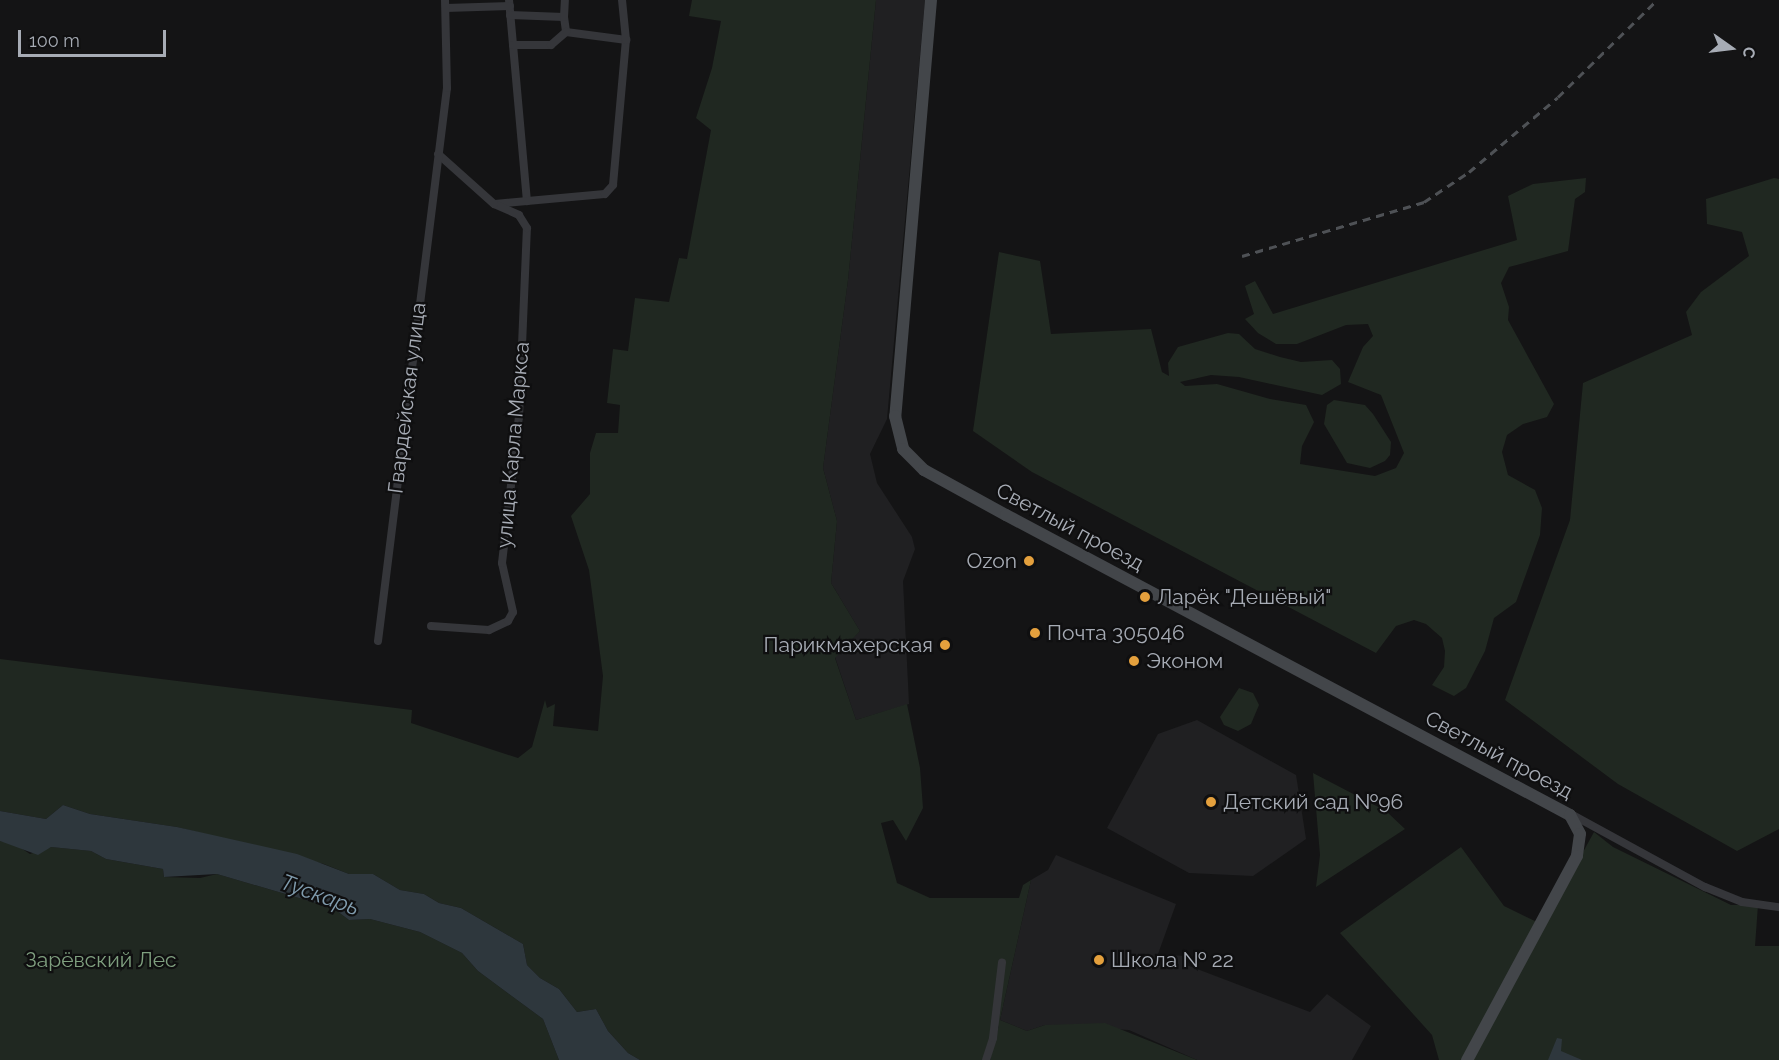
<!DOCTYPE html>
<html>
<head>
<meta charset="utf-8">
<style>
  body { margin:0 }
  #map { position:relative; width:1779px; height:1060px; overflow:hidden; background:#141415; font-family:Raleway,sans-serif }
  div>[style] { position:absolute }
  .built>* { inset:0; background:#202022 }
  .green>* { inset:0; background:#202821 }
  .water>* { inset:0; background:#2e373d }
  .street>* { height:8px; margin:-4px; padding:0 4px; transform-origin:4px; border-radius:4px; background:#35363a }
  .secondary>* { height:12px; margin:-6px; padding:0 6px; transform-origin:6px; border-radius:6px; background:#43464a }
  .rail>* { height:3px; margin-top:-1.5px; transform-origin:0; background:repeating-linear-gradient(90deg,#4e5155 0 8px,transparent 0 14px) }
  .dots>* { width:16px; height:16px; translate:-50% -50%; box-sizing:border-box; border:3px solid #0f0f10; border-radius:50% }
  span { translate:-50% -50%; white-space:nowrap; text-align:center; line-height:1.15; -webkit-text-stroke:4.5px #0f0f10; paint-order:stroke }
  .street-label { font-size:21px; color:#a7acb5 }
  .poi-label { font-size:21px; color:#a7acb5 }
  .right { translate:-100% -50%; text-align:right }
  .left { translate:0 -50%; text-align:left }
  .park-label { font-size:21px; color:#7f9f7f }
  .water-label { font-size:22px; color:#809cae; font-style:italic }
  .north { position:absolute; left:1701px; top:18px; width:60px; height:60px; -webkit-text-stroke:4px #0f0f10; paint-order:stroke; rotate:104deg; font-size:16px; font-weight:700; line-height:24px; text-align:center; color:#a7acb5 }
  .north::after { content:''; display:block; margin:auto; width:21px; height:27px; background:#a7acb5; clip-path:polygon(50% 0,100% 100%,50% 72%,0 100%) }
  .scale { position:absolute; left:18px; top:30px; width:148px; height:27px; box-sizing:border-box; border:3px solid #a7acb5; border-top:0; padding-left:8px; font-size:18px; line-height:21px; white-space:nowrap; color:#a7acb5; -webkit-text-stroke:4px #0f0f10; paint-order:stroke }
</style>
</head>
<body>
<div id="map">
  <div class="built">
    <i style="clip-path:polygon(876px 0,925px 0,887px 419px,870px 454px,877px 483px,912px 537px,915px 549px,903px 581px,909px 704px,856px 720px,835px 657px,860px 631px,831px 583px,837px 521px,823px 468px,848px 280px)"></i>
    <i style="clip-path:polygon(1197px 720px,1296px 775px,1306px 839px,1253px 876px,1189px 873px,1107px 828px,1158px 734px)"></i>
    <i style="clip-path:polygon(1056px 855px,1176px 904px,1158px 954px,1185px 956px,1184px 964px,1310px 1012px,1327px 994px,1371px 1026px,1352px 1060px,1197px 1060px,1129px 1030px,1045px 1025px,1027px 1031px,1000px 1020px,1031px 880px,1048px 870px)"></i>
  </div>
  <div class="green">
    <i style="clip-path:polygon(692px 0,876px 0,848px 280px,823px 468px,837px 521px,831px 583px,860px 631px,835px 658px,856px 720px,907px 704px,920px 768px,923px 808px,906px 841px,893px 820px,881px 823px,897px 883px,930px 898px,1019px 898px,1023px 885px,1031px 880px,1000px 1020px,1027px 1031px,1045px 1025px,1105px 1023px,1197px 1060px,990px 1060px,999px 1025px,982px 1060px,640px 1060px,628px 1053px,608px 1031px,596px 1009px,577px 1012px,559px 989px,540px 978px,527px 965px,523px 944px,461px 908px,439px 903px,424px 894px,400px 890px,373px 874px,349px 874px,324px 864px,177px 827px,90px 814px,63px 805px,46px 819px,0 811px,0 659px,412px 710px,411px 723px,518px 758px,532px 747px,545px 700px,547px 708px,555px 704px,553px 726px,598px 731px,603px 676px,589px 570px,571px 516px,590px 494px,590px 453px,596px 433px,618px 433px,620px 405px,607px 403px,613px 349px,628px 351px,635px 298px,669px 302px,679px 258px,687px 259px,711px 130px,696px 118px,712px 68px,721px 21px,689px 16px)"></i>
    <i style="clip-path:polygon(1586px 178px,1585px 192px,1575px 199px,1568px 251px,1509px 267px,1501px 283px,1509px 307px,1508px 320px,1554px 404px,1547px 417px,1523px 424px,1507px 435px,1502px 452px,1508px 475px,1535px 490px,1542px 508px,1540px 535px,1516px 602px,1494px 618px,1485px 651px,1466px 688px,1454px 696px,1432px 685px,1444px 667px,1445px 651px,1442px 638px,1426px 624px,1414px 620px,1396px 626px,1376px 653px,1032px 472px,973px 431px,999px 252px,1040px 261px,1051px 334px,1151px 329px,1162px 372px,1169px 376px,1168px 363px,1178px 347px,1228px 333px,1239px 334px,1255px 349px,1280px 357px,1301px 362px,1332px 360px,1340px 369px,1341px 384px,1322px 395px,1239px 377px,1211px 375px,1180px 382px,1185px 386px,1217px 384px,1270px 399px,1306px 405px,1314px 422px,1302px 446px,1300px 464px,1375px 476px,1396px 468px,1404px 453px,1381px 395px,1348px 382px,1363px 347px,1373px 336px,1368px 324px,1346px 325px,1297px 344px,1276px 344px,1258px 333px,1245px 319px,1254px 314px,1245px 286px,1255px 281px,1273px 314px,1517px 240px,1508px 196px,1533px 184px)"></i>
    <i style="clip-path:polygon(1774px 178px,1779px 179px,1779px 829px,1737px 851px,1618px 784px,1505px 700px,1570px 520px,1583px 383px,1692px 335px,1686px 312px,1701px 292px,1749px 256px,1742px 232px,1707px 224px,1706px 199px)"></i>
    <i style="clip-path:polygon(1334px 400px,1365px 405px,1373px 414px,1391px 442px,1390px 455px,1385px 461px,1370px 468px,1347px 463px,1324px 424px,1327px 405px)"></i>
    <i style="clip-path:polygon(1239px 688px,1253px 693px,1259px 705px,1251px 724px,1238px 731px,1224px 725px,1220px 717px)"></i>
    <i style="clip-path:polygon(1313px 773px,1386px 811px,1405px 829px,1316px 887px,1320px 855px)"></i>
    <i style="clip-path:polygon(1594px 832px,1613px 847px,1731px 905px,1758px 905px,1755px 946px,1779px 946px,1779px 1060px,1439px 1060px,1432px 1035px,1340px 933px,1461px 847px,1504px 906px,1543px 925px)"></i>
    <i style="clip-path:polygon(0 841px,15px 844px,30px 854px,51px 847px,91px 851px,106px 859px,163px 869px,164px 877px,200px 878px,217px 874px,333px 908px,349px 920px,370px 919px,420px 932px,462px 953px,478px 971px,543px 1019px,559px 1060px,0 1060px)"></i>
  </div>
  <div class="water">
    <i style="clip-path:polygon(63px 805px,90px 814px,177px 827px,297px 854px,349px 874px,373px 874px,400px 890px,424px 894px,439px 903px,461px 908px,523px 944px,527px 965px,540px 978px,559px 989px,577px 1012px,596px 1009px,608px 1031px,628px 1053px,640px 1060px,559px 1060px,543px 1019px,478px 971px,462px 953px,420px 932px,370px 919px,349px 920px,333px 908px,217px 874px,164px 877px,163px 869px,106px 859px,91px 851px,51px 847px,38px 855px,0 841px,0 811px,46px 819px)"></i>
    <i style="clip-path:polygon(1557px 1038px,1562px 1039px,1561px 1051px,1582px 1060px,1548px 1060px)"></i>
  </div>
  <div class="street">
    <i style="left:509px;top:0;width:202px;rotate:84.9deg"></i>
    <i style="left:446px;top:8px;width:64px;rotate:-1.8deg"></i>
    <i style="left:510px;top:15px;width:54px;rotate:2.1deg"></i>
    <i style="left:564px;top:17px;width:15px;rotate:82deg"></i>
    <i style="left:566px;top:32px;width:61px;rotate:7.6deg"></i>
    <i style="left:564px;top:17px;width:17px;rotate:-87deg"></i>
    <i style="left:513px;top:45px;width:38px"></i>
    <i style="left:551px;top:45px;width:20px;rotate:-41deg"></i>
    <i style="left:495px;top:204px;width:110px;rotate:-5.2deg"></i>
    <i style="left:605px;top:194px;width:12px;rotate:-48deg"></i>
    <i style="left:613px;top:185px;width:146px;rotate:-84.9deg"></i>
    <i style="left:626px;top:40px;width:40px;rotate:-95.7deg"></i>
    <i style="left:431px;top:626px;width:58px;rotate:3.9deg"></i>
    <i style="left:489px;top:630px;width:21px;rotate:-25deg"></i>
    <i style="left:508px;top:621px;width:10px;rotate:-61deg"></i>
    <i style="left:513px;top:612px;width:50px;rotate:-102.7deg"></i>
    <i style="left:502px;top:563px;width:147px;rotate:-83.4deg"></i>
    <i style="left:519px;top:417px;width:189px;rotate:-87.6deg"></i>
    <i style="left:527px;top:228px;width:15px;rotate:-122deg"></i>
    <i style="left:519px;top:215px;width:27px;rotate:-156deg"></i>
    <i style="left:494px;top:204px;width:75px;rotate:-138.2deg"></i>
    <i style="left:378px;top:641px;width:557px;rotate:-82.89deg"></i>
    <i style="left:447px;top:88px;width:88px;rotate:-91.3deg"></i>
    <i style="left:1569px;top:813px;width:155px;rotate:28.6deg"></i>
    <i style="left:1705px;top:887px;width:40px;rotate:22deg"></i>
    <i style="left:1742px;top:902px;width:37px;rotate:8deg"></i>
    <i style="left:986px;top:1060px;width:23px;rotate:-72deg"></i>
    <i style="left:993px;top:1038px;width:76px;rotate:-83.2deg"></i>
  </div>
  <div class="secondary">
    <i style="left:931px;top:0;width:418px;rotate:94.9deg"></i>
    <i style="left:895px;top:416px;width:34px;rotate:76deg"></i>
    <i style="left:903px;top:449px;width:30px;rotate:45deg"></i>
    <i style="left:924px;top:470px;width:94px;rotate:28.8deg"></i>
    <i style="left:1006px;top:515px;width:639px;rotate:28.01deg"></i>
    <i style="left:1570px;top:815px;width:21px;rotate:62deg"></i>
    <i style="left:1580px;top:834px;width:22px;rotate:98deg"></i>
    <i style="left:1577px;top:856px;width:232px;rotate:118.3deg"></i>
  </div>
  <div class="rail">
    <i style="left:1242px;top:256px;width:190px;rotate:-16.5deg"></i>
    <i style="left:1424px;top:202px;width:54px;rotate:-33.7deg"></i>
    <i style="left:1469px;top:172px;width:116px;rotate:-40.1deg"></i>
    <i style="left:1558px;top:97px;width:139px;rotate:-44.4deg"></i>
  </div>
  <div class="dots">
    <i style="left:1029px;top:561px;background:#e4a03d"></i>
    <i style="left:1145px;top:597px;background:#e4a03d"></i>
    <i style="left:1035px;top:633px;background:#e4a03d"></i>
    <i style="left:945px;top:645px;background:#e4a03d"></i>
    <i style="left:1134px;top:661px;background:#e4a03d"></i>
    <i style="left:1211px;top:802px;background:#e4a03d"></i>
    <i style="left:1099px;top:960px;background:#e4a03d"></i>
  </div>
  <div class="street-label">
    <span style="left:407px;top:398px;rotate:-83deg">Гвардейская улица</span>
    <span style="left:513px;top:445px;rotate:-85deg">улица Карла Маркса</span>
    <span style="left:1070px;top:527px;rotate:28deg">Светлый проезд</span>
    <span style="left:1499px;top:755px;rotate:28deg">Светлый проезд</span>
  </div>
  <div class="poi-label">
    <span class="right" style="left:1017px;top:561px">Ozon</span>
    <span class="left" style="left:1157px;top:597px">Ларёк "Дешёвый"</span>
    <span class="left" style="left:1047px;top:633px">Почта 305046</span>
    <span class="right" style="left:933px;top:645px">Парикмахерская</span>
    <span class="left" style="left:1146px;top:661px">Эконом</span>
    <span class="left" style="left:1223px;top:802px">Детский сад №96</span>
    <span class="left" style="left:1111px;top:960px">Школа № 22</span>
  </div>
  <div class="park-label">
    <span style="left:101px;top:960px">Зарёвский Лес</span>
  </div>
  <div class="water-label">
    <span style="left:320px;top:895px;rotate:20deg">Тускарь</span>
  </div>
  <div class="north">С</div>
  <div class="scale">100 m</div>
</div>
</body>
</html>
